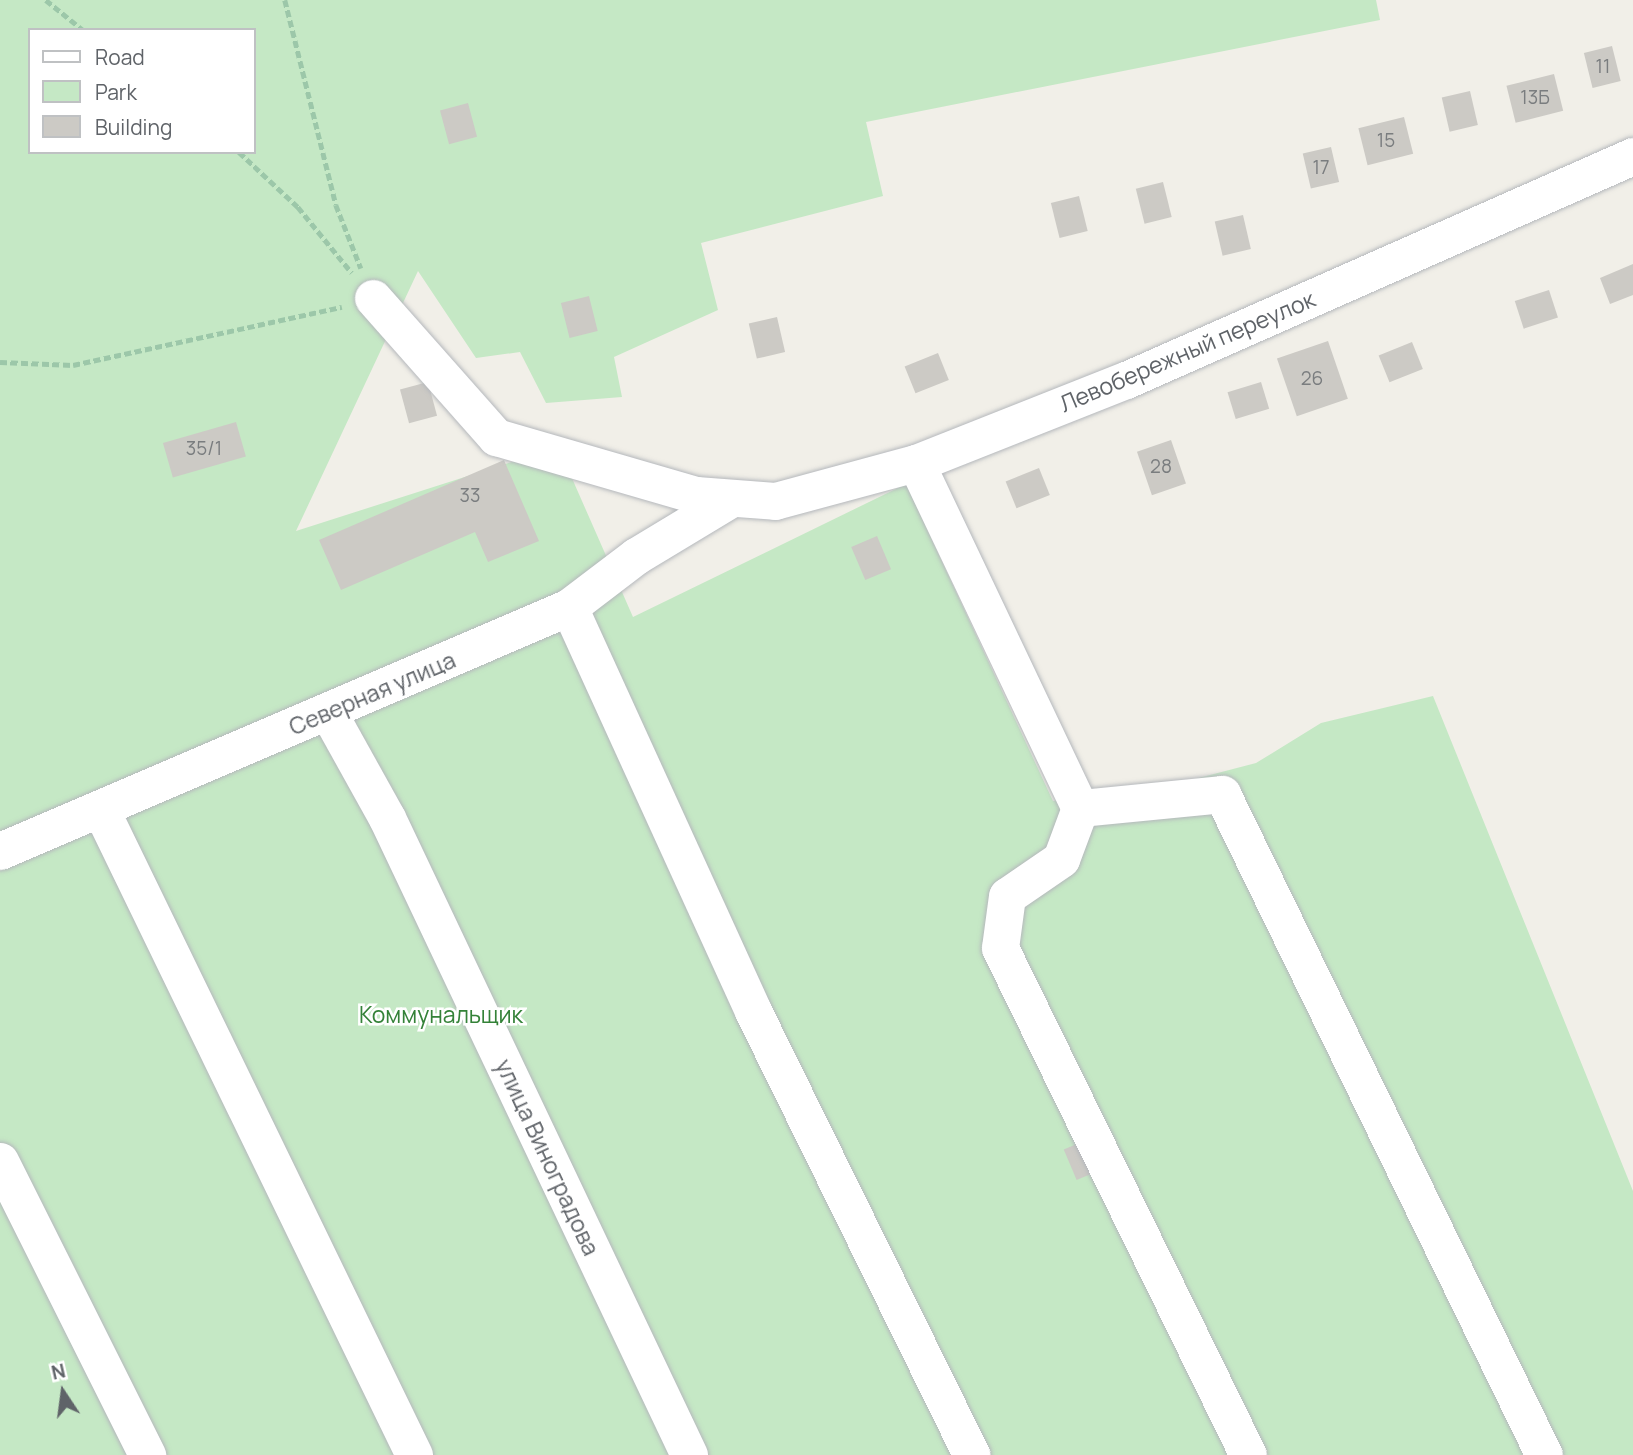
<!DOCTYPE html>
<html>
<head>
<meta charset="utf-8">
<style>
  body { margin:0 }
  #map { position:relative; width:1633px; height:1455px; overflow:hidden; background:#f1efe8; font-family:Manrope,sans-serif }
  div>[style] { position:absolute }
  .green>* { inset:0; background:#c5e8c5 }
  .building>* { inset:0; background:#cccac5; transform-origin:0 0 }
  .path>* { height:4.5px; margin-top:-2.25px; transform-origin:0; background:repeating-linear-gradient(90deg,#9cc7a9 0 7px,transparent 0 10.5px) }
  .roads { filter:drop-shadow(0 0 2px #b5b8bc) drop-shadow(0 0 2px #b5b8bc) }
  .street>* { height:37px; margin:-18.5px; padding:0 18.5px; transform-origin:18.5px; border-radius:18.5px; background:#fff }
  span { translate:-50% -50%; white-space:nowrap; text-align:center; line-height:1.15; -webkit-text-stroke:5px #fff; paint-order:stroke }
  .number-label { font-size:19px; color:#7a7d7f }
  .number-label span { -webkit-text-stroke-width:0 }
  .street-label { font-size:23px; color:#5f6368 }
  .park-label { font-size:23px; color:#348238 }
  .legend { position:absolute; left:28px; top:28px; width:228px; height:126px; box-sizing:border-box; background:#fff; border:2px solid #bfc1c3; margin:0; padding:9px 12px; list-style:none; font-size:21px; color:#5f6368 }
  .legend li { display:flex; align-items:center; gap:14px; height:35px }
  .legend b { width:35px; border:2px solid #bfc1c3 }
  .north { position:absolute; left:28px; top:1357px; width:70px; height:70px; -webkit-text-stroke:5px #fff; paint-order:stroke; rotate:347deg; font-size:19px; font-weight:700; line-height:28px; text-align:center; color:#5f6368 }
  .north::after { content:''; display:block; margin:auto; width:24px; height:32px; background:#5f6368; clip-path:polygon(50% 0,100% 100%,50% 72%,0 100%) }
</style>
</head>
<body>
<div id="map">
  <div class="green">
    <i style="clip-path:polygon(evenodd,0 0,1376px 0,1380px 20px,866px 122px,883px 196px,701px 243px,718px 310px,614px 357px,622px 397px,546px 403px,520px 352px,476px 358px,418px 271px,296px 531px,518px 460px,571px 476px,633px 617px,906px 484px,1053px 801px,1187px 781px,1256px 763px,1321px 723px,1433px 696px,1633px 1191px,1633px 1455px,0 1455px,0 0,30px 30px,254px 30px,254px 152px,30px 152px,30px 30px)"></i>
  </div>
  <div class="building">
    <i style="left:1612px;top:46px;width:36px;height:29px;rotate:76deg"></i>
    <i style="left:1554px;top:74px;width:38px;height:49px;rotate:76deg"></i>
    <i style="left:1470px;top:91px;width:35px;height:29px;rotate:77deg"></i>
    <i style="left:468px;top:103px;width:35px;height:29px;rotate:75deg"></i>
    <i style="left:1404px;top:117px;width:38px;height:47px;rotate:76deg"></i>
    <i style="left:1331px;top:147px;width:36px;height:29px;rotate:77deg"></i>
    <i style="left:1163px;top:182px;width:36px;height:28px;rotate:76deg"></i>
    <i style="left:1079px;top:196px;width:36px;height:29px;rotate:76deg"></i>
    <i style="left:1243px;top:215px;width:35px;height:29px;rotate:77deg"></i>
    <i style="clip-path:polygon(1633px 264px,1633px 295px,1610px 304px,1600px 278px)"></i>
    <i style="left:1549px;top:290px;width:29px;height:36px;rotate:72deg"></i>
    <i style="left:589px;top:296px;width:36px;height:29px;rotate:76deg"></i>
    <i style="left:777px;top:317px;width:36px;height:29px;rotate:77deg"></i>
    <i style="left:1328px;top:341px;width:61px;height:54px;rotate:71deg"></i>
    <i style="left:1412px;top:342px;width:29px;height:36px;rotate:68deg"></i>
    <i style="left:938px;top:353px;width:29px;height:36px;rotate:68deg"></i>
    <i style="left:428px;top:382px;width:35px;height:29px;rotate:75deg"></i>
    <i style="left:1261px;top:382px;width:28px;height:35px;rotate:73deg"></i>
    <i style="left:236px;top:422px;width:36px;height:76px;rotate:74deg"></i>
    <i style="left:1171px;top:440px;width:46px;height:36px;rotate:71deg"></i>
    <i style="clip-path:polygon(504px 460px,539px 541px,488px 562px,475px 532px,341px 590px,319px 540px)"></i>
    <i style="left:1039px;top:468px;width:29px;height:36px;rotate:68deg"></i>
    <i style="left:877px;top:536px;width:36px;height:28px;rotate:67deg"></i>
    <i style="left:1084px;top:1141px;width:33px;height:22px;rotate:67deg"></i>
  </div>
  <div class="path">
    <i style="left:46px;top:0;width:48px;rotate:39deg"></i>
    <i style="left:285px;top:0;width:211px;rotate:76deg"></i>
    <i style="left:336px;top:205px;width:68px;rotate:68.4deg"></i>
    <i style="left:239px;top:152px;width:81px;rotate:43deg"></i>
    <i style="left:298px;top:207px;width:85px;rotate:50.7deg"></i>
    <i style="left:0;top:362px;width:73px;rotate:2.4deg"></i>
    <i style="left:73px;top:365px;width:275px;rotate:-12.2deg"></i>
  </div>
  <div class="roads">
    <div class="street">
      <i style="left:373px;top:298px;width:186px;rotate:48.5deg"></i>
      <i style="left:496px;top:437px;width:208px;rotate:16.2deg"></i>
      <i style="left:696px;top:495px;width:79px;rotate:4.3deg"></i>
      <i style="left:775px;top:501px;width:146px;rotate:-15.1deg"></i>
      <i style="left:916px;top:463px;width:226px;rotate:-21.6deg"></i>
      <i style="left:1126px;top:380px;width:554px;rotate:-23.84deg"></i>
      <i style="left:916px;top:463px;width:382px;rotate:64.6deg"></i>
      <i style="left:1080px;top:808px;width:54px;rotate:110.4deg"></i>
      <i style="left:1061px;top:859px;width:65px;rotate:145.6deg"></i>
      <i style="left:1007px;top:896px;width:52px;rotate:97.7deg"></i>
      <i style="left:1000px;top:948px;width:564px;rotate:63.93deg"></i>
      <i style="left:569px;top:607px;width:444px;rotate:65.5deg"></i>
      <i style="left:753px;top:1011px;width:495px;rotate:63.8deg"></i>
      <i style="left:328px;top:712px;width:121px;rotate:60.9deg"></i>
      <i style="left:387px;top:818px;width:705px;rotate:64.63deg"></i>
      <i style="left:1080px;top:808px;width:143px;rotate:-5.6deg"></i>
      <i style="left:1222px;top:794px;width:735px;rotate:64.03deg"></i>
      <i style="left:101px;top:810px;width:717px;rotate:64.11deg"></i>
      <i style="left:0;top:851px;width:619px;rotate:-23.21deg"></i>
      <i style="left:569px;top:607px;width:84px;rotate:-37.3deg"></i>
      <i style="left:636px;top:556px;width:106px;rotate:-31.1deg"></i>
      <i style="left:0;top:1161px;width:329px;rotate:63.4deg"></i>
    </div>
  </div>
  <div class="number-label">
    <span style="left:1603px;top:67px">11</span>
    <span style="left:1535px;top:98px">13Б</span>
    <span style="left:1386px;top:141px">15</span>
    <span style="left:1321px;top:168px">17</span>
    <span style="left:1312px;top:379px">26</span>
    <span style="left:204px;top:449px">35/1</span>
    <span style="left:1161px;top:467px">28</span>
    <span style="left:470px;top:496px">33</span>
  </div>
  <div class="street-label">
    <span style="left:1187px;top:351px;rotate:-23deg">Левобережный переулок</span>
    <span style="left:372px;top:693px;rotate:-23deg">Северная улица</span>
    <span style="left:548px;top:1157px;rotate:65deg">улица Виноградова</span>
  </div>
  <div class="park-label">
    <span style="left:441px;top:1014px">Коммунальщик</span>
  </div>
  <ul class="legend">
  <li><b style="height:9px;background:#fff"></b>Road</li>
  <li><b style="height:19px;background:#c5e8c5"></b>Park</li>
  <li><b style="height:19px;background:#cccac5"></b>Building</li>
  </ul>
  <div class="north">N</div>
</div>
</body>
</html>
